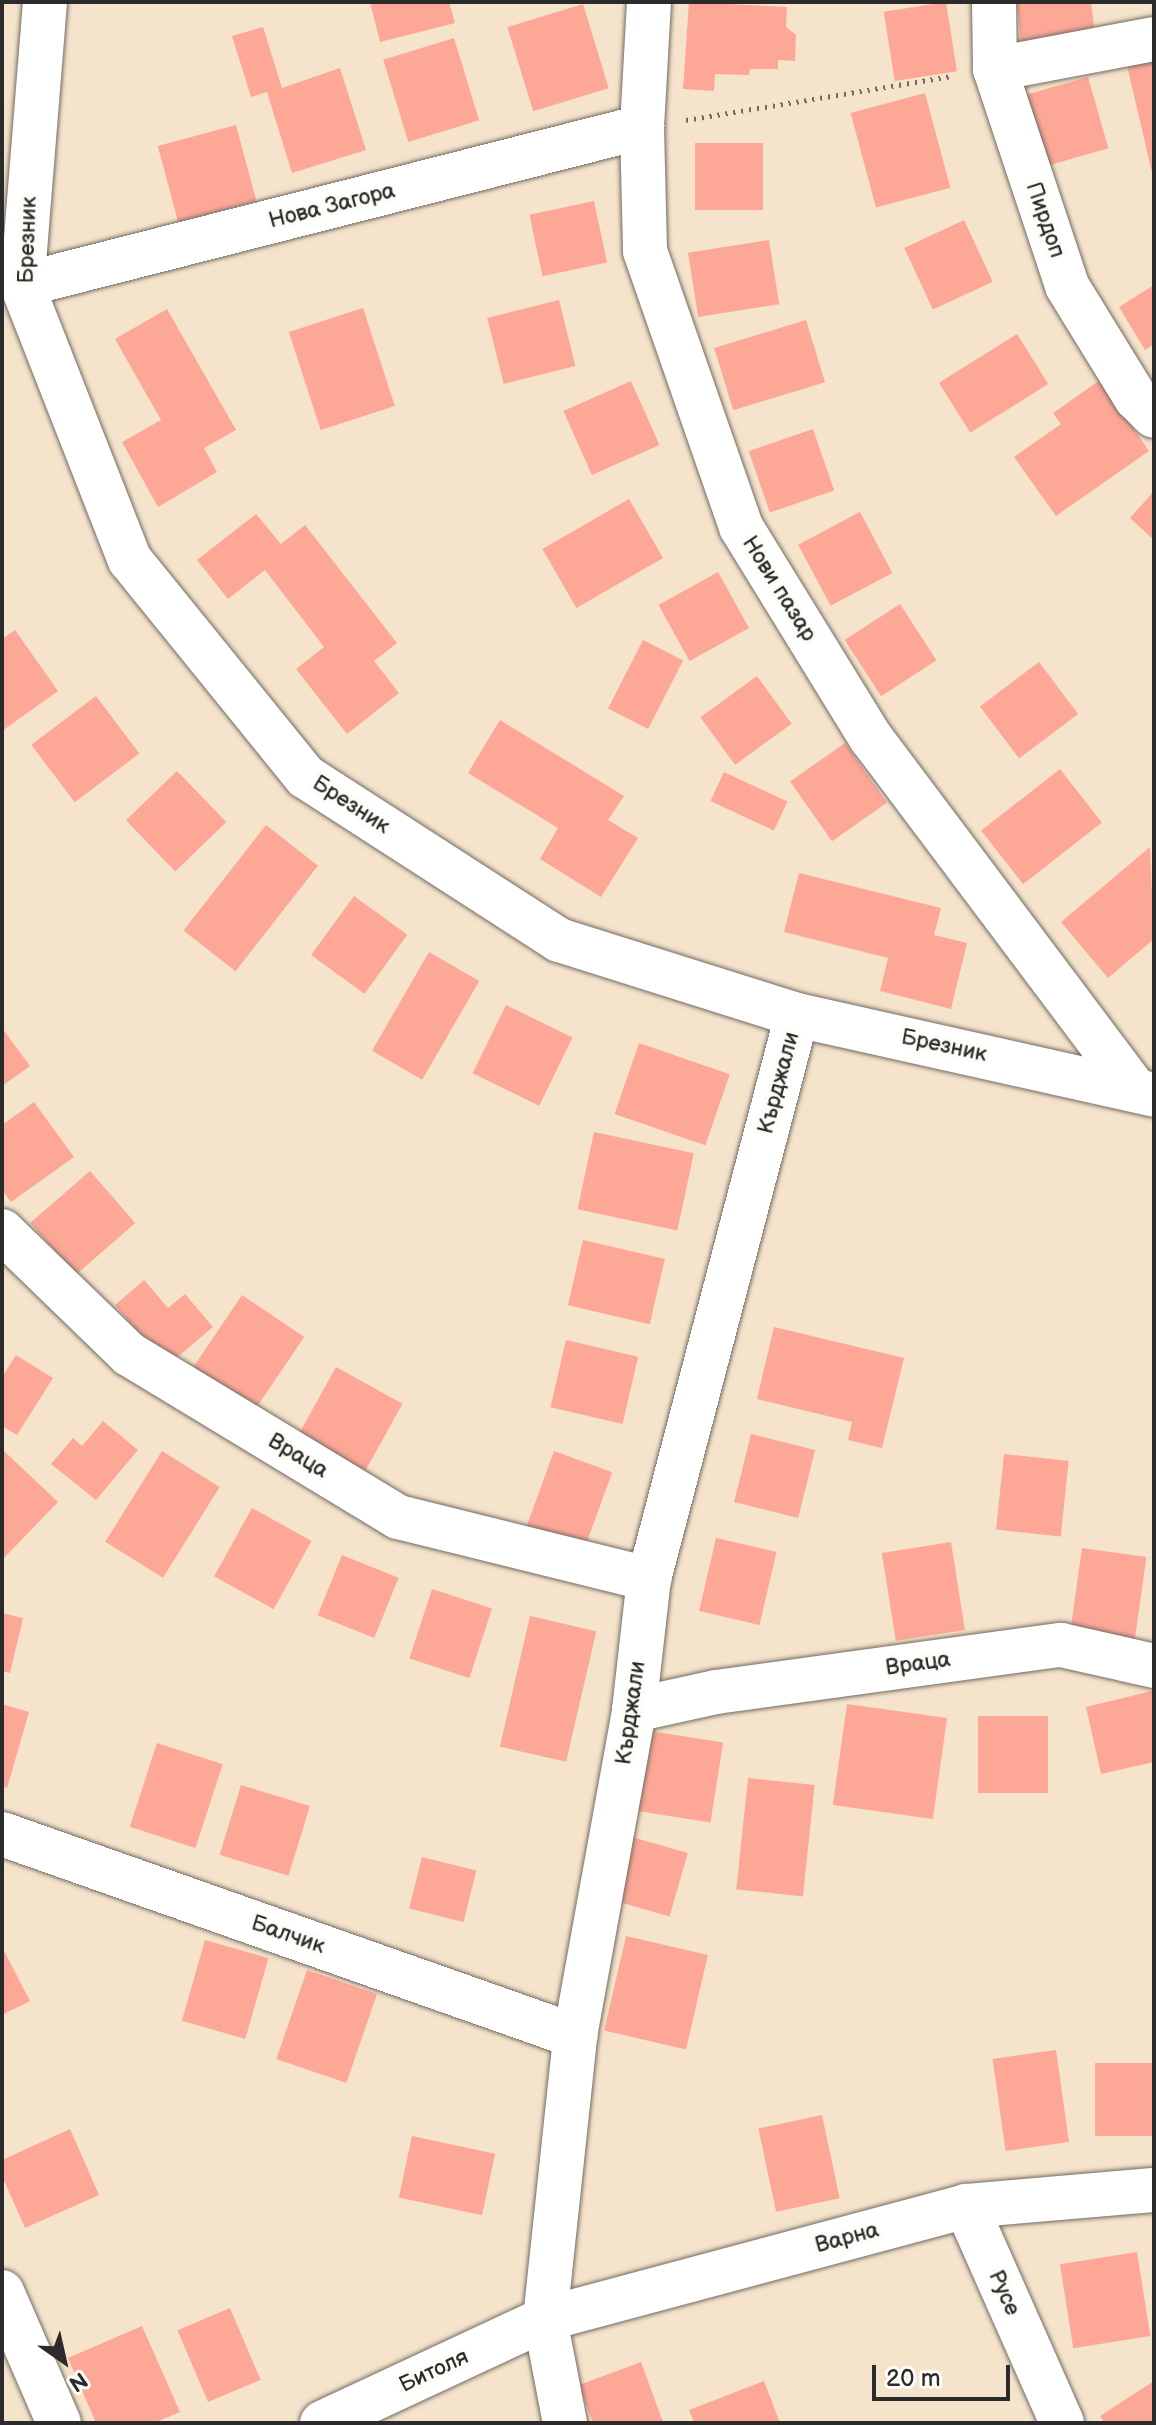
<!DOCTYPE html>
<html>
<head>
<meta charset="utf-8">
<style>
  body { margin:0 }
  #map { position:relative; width:1156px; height:2425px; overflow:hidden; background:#f6e3cb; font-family:"Balsamiq Sans",sans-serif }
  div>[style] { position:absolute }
  .building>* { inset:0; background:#fda797; transform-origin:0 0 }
  .path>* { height:5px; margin-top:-2.5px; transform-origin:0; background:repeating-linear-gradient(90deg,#726b63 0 2px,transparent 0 8px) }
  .roads { filter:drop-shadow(0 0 2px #726b63) drop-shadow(0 0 2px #726b63) }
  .minor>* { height:44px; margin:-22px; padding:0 22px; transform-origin:22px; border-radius:22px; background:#fff }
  span { translate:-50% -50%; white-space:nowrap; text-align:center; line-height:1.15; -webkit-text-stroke:8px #fdfcf7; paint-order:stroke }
  .street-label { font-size:22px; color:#2b2b2b }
  .frame { position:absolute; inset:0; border:4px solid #2b2b2b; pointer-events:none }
  .north { position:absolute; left:24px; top:2321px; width:80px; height:80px; -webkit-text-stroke:6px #fdfcf7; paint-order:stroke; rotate:146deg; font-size:22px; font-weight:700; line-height:32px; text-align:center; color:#2b2b2b }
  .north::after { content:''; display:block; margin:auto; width:28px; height:36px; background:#2b2b2b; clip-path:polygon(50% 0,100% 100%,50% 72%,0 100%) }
  .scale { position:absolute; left:872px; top:2365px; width:138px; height:36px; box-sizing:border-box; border:4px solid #2b2b2b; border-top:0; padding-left:10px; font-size:24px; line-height:28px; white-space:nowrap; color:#2b2b2b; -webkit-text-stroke:6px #fdfcf7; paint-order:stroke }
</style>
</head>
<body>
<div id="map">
  <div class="building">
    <i style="clip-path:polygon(370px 2px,449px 2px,455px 23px,380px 42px)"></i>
    <i style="clip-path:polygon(689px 2px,787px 7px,786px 27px,796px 35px,795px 61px,778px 60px,778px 69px,750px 69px,749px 75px,715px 74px,714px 91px,683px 89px)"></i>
    <i style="left:946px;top:2px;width:70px;height:63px;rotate:81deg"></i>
    <i style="clip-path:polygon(1017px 2px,1091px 2px,1095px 35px,1021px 43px)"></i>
    <i style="left:583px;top:4px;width:88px;height:79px;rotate:73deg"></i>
    <i style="clip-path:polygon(263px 27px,282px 88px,340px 68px,366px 150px,292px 173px,267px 92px,251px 97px,232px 36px)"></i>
    <i style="left:454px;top:38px;width:86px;height:74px;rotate:73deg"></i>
    <i style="clip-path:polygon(1154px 55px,1154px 177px,1153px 177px,1126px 61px)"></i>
    <i style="left:1088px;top:77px;width:74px;height:68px;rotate:74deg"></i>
    <i style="left:925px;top:93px;width:98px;height:77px;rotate:75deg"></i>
    <i style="left:236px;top:125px;width:79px;height:81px;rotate:75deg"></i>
    <i style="left:695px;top:143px;width:68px;height:67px"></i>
    <i style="left:594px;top:201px;width:63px;height:66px;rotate:78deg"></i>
    <i style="left:964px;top:220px;width:68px;height:66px;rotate:65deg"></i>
    <i style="left:769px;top:240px;width:65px;height:82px;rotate:81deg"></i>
    <i style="clip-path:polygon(1154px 285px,1154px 344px,1145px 350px,1119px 307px)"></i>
    <i style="left:559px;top:300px;width:68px;height:74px;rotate:76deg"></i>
    <i style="left:363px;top:308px;width:103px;height:78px;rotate:72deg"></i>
    <i style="clip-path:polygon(167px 309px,236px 430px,204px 448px,217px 472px,158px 507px,122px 442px,161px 420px,115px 339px)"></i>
    <i style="left:806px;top:320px;width:65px;height:96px;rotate:73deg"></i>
    <i style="left:1017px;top:334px;width:59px;height:92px;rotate:58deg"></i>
    <i style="clip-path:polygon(1100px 380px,1149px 451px,1056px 516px,1014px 457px,1061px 424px,1053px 413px)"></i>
    <i style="left:631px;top:381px;width:70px;height:74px;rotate:66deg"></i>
    <i style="left:813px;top:429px;width:65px;height:68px;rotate:71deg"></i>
    <i style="clip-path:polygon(1154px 491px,1154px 540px,1130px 518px)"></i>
    <i style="left:629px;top:499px;width:68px;height:100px;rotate:60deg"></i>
    <i style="left:860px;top:512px;width:69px;height:70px;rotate:62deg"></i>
    <i style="clip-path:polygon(256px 514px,281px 544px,305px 525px,397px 643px,374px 661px,399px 693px,347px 734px,296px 669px,324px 647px,265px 570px,228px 599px,197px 560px)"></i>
    <i style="left:718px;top:572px;width:64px;height:68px;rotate:61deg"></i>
    <i style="left:900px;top:604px;width:67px;height:66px;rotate:57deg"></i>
    <i style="clip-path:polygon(15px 630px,58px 691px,2px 731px,2px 639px)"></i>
    <i style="left:643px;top:640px;width:45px;height:77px;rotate:27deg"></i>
    <i style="left:1039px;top:662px;width:65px;height:74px;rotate:53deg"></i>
    <i style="left:757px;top:676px;width:59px;height:70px;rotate:54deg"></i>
    <i style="left:96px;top:696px;width:72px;height:81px;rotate:53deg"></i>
    <i style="clip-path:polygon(500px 720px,624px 796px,608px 820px,638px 838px,601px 897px,540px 859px,558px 828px,468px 773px)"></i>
    <i style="left:845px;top:743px;width:73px;height:67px;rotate:55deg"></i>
    <i style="left:1060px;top:769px;width:68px;height:100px;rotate:52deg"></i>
    <i style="left:177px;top:771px;width:71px;height:71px;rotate:46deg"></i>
    <i style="left:724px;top:772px;width:70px;height:32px;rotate:25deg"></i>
    <i style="left:266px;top:825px;width:66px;height:134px;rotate:38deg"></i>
    <i style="clip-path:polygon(1150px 847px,1154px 939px,1108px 978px,1061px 922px)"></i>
    <i style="clip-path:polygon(799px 873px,941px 908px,934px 935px,967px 943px,951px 1009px,880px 991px,888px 958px,784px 932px)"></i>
    <i style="left:354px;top:896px;width:66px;height:73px;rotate:36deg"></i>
    <i style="left:429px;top:952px;width:58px;height:114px;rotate:30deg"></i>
    <i style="left:506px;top:1005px;width:74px;height:76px;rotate:26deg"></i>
    <i style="clip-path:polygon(2px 1028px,30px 1066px,2px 1086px)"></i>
    <i style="left:639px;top:1043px;width:96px;height:75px;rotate:19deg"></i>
    <i style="clip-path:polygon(34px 1102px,74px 1157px,11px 1202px,2px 1190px,2px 1125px)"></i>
    <i style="left:594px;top:1132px;width:102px;height:79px;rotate:12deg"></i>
    <i style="left:90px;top:1171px;width:69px;height:79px;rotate:49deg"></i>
    <i style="left:583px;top:1240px;width:84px;height:67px;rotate:13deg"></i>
    <i style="clip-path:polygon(144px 1280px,168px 1308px,185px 1294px,213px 1327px,167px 1366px,115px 1305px)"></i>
    <i style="left:242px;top:1295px;width:75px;height:96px;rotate:34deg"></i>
    <i style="clip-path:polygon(774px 1327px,904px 1358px,882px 1448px,848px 1440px,852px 1422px,757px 1399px)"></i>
    <i style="left:566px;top:1340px;width:74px;height:69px;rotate:13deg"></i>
    <i style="clip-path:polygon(16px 1355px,53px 1378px,17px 1435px,2px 1426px,2px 1377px)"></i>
    <i style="left:336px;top:1367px;width:76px;height:86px;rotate:29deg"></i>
    <i style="clip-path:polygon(103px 1421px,138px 1450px,96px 1500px,51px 1464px,73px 1438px,82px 1446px)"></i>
    <i style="left:751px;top:1434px;width:66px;height:70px;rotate:14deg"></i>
    <i style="clip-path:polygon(4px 1451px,58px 1502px,2px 1560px,2px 1453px)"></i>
    <i style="left:162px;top:1451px;width:68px;height:107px;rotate:32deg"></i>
    <i style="left:554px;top:1451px;width:62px;height:85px;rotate:20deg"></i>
    <i style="left:1004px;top:1454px;width:65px;height:76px;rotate:6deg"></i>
    <i style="left:252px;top:1508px;width:68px;height:78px;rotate:29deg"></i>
    <i style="left:716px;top:1538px;width:62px;height:75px;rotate:13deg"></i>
    <i style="left:951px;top:1542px;width:89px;height:70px;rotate:81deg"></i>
    <i style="left:1082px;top:1548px;width:65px;height:88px;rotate:8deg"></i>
    <i style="left:342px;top:1555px;width:61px;height:65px;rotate:22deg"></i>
    <i style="left:432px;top:1589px;width:63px;height:73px;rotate:18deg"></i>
    <i style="clip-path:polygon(2px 1613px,23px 1618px,10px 1673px,2px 1671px)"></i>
    <i style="left:530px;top:1616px;width:68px;height:134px;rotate:13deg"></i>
    <i style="clip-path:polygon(1152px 1691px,1154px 1762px,1101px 1774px,1086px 1707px)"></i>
    <i style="clip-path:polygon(2px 1704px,29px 1712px,7px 1788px,2px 1786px)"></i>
    <i style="left:847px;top:1704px;width:101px;height:102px;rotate:8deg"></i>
    <i style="left:978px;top:1716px;width:70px;height:77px"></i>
    <i style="left:650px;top:1731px;width:74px;height:81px;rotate:9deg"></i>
    <i style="left:157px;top:1743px;width:69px;height:88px;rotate:18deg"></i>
    <i style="left:748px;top:1778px;width:67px;height:112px;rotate:6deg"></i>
    <i style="left:241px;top:1785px;width:72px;height:73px;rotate:17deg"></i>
    <i style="left:632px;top:1837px;width:58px;height:66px;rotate:16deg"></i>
    <i style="left:422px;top:1857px;width:56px;height:53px;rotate:14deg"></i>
    <i style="left:626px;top:1936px;width:84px;height:97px;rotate:13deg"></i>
    <i style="left:205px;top:1940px;width:66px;height:84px;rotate:16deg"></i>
    <i style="clip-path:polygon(2px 1947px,30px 2001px,2px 2015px)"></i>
    <i style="left:307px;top:1970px;width:74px;height:94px;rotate:19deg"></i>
    <i style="left:1056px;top:2050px;width:93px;height:64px;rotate:82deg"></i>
    <i style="left:1154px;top:2063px;width:73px;height:59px;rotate:90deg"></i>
    <i style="left:822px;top:2115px;width:85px;height:65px;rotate:78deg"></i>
    <i style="clip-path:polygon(70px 2129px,99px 2195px,25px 2228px,2px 2176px,2px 2160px)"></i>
    <i style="left:412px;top:2136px;width:85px;height:63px;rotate:12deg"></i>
    <i style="left:1137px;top:2252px;width:85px;height:78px;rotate:81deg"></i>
    <i style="left:230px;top:2308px;width:78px;height:57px;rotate:67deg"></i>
    <i style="clip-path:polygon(142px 2326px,180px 2412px,154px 2423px,96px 2423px,68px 2358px)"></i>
    <i style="clip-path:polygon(641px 2362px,663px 2422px,593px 2423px,579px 2385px)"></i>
    <i style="clip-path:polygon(764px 2381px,780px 2423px,694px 2423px,689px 2410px)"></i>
    <i style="clip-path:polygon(1154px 2381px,1154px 2423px,1104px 2423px,1100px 2416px)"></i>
  </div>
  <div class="path">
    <i style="left:686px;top:120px;width:271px;rotate:-9.4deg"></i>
  </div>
  <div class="roads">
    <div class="minor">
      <i style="left:45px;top:2px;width:284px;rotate:94.6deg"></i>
      <i style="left:22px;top:285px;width:295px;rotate:68.6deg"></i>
      <i style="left:130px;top:560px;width:279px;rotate:51deg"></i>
      <i style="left:306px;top:777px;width:301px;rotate:32.8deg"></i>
      <i style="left:559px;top:940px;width:250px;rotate:17.5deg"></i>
      <i style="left:797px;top:1015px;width:366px;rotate:12.6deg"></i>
      <i style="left:649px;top:2px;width:125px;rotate:93.2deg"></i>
      <i style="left:642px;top:127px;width:124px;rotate:88.6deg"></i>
      <i style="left:645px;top:251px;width:292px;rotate:70.8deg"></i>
      <i style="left:741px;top:527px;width:248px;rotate:58.4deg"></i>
      <i style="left:871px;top:738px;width:439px;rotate:53.1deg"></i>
      <i style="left:994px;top:2px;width:67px;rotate:89.1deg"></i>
      <i style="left:995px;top:69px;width:229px;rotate:71.6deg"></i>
      <i style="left:1067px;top:286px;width:132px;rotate:58.4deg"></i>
      <i style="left:1136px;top:398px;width:25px;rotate:45deg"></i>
      <i style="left:995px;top:69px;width:162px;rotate:-10.7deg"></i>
      <i style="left:22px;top:285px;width:640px;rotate:-14.3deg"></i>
      <i style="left:2px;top:1231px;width:177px;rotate:44.1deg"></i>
      <i style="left:129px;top:1354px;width:315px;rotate:31.2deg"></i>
      <i style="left:398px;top:1517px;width:259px;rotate:13.9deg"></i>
      <i style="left:634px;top:1710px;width:84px;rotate:-12.4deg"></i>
      <i style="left:716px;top:1692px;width:348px;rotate:-7.8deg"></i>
      <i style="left:1061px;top:1645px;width:95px;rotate:12.7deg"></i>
      <i style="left:2px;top:1834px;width:608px;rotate:19.42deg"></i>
      <i style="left:966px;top:2206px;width:237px;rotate:66.1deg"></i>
      <i style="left:2px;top:2292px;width:143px;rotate:66.5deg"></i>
      <i style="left:322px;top:2423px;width:246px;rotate:-25deg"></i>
      <i style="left:545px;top:2319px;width:436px;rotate:-15deg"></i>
      <i style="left:966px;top:2206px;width:189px;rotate:-4.9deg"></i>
      <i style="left:565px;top:2423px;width:106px;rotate:-100.9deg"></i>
      <i style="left:545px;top:2319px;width:285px;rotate:-83.9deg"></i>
      <i style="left:575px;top:2036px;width:331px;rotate:-79.7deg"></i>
      <i style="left:634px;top:1710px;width:132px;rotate:-83.5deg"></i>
      <i style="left:649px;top:1579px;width:583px;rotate:-75.3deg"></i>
    </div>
  </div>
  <div class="street-label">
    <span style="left:332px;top:206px;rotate:-14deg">Нова Загора</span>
    <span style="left:1045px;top:220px;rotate:71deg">Пирдоп</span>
    <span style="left:28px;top:240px;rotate:-88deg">Брезник</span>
    <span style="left:779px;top:589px;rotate:58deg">Нови пазар</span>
    <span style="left:351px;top:805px;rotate:33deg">Брезник</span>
    <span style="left:944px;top:1046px;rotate:12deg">Брезник</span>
    <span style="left:779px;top:1083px;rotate:-75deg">Кърджали</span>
    <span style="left:298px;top:1456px;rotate:31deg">Враца</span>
    <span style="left:918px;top:1664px;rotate:-8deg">Враца</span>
    <span style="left:631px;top:1713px;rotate:-82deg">Кърджали</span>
    <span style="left:288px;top:1935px;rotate:19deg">Балчик</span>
    <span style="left:847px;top:2238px;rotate:-15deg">Варна</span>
    <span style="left:1004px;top:2293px;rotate:66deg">Русе</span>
    <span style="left:434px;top:2371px;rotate:-25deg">Битоля</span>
  </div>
  <div class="frame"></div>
  <div class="north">N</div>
  <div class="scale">20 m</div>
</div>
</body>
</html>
